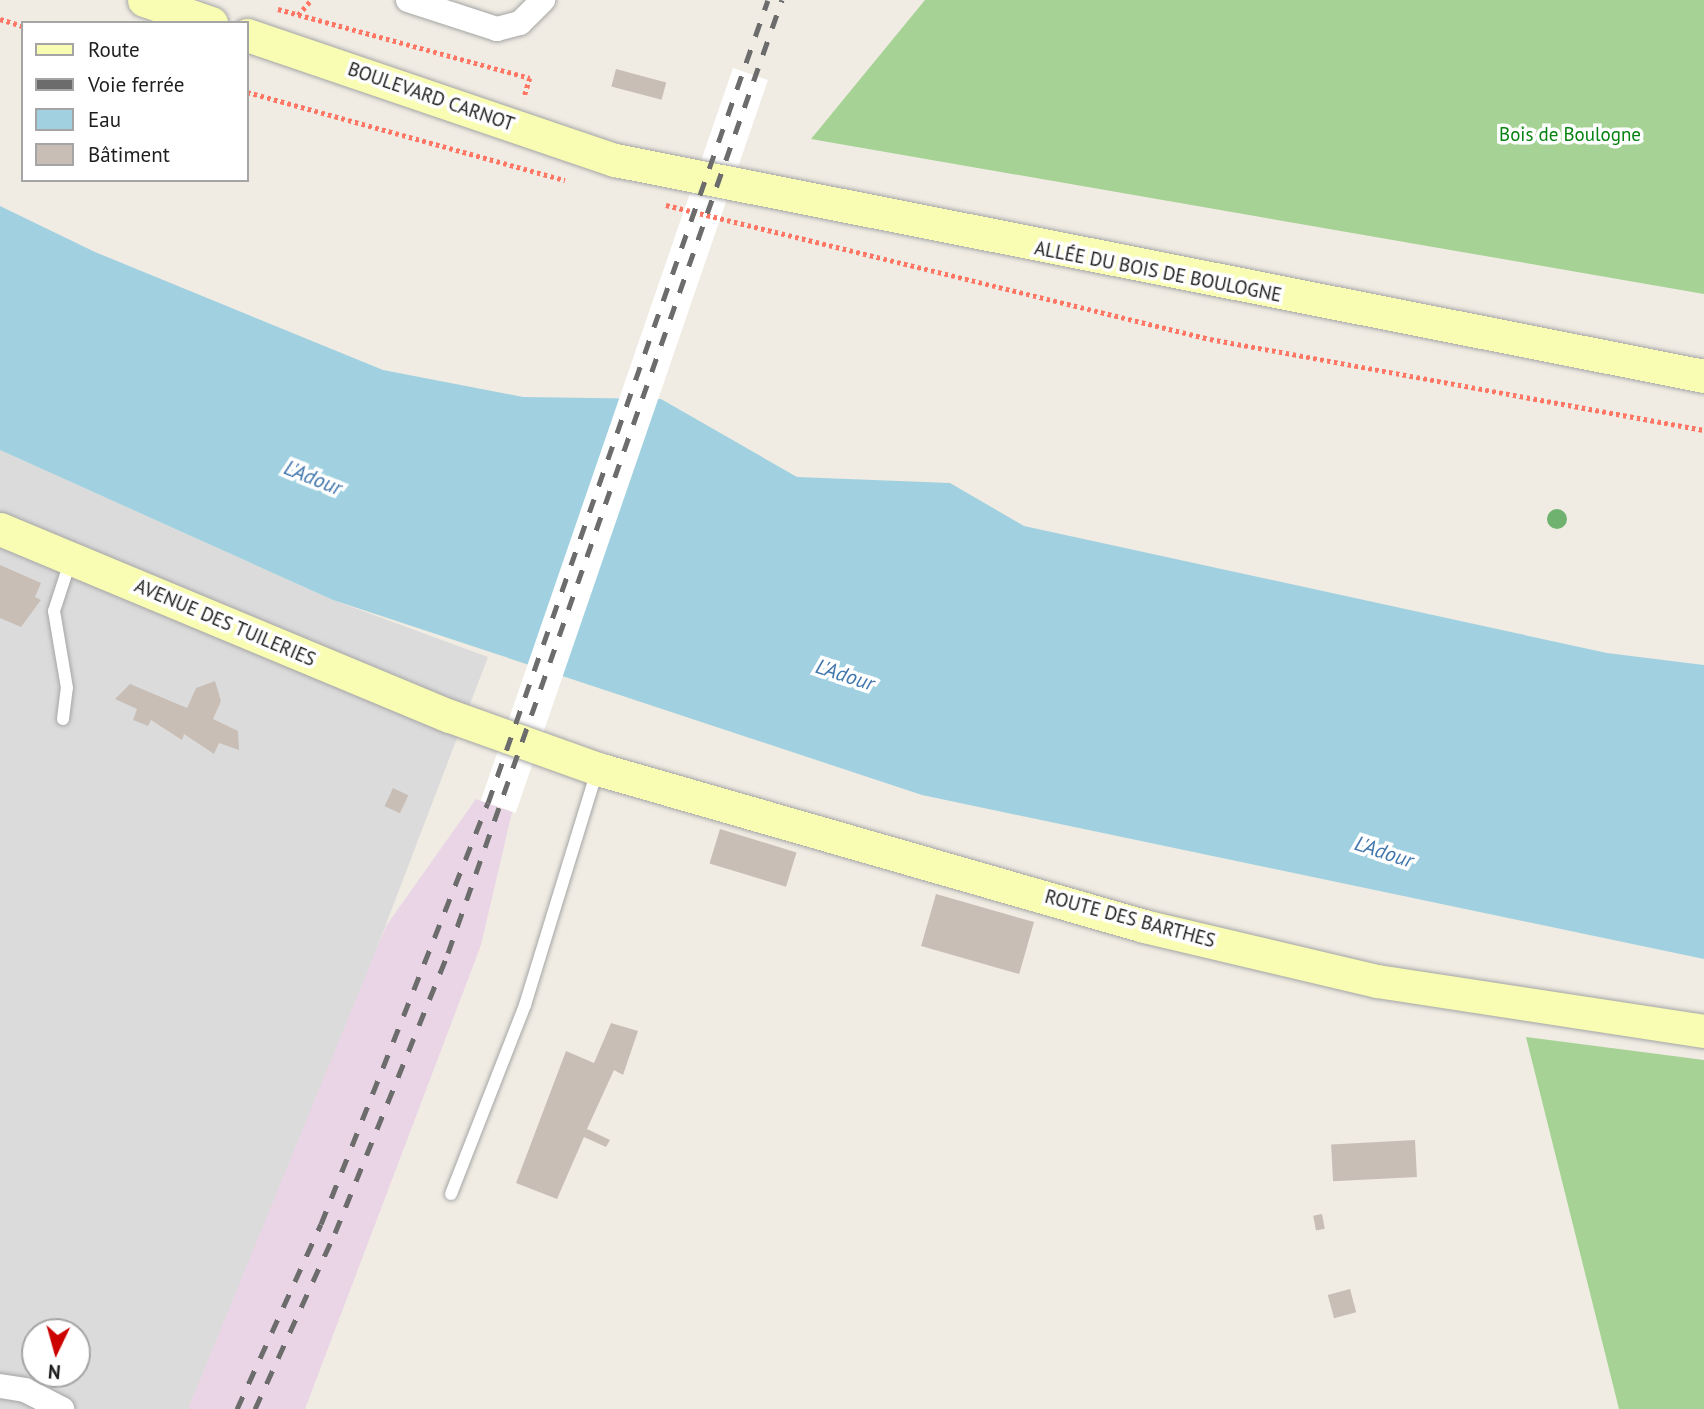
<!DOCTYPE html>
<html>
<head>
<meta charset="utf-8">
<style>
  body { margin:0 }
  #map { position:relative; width:1704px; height:1409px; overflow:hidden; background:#f0ece3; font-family:"PT Sans",sans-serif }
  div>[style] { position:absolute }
  .residential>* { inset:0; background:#dcdbdb }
  .industrial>* { inset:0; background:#e9d5e5 }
  .forest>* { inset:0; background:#a6d295 }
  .water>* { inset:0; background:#a1d1e0 }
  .pier>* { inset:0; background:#fff; transform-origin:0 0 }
  .building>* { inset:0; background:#c8beb6; transform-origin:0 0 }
  .path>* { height:4.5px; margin-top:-2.25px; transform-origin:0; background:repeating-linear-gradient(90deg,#ff7665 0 3.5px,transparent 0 7px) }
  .roads { filter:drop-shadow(0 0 2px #a5a5a5) drop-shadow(0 0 2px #a5a5a5) }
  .lane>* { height:12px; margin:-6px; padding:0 6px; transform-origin:6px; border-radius:6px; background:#fff }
  .street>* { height:24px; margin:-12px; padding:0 12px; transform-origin:12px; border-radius:12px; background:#fff }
  .secondary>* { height:33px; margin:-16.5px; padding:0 16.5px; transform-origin:16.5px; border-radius:16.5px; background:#f9fdb3 }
  .rail>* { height:5px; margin-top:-2.5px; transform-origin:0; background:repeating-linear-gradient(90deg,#6c6c6c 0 14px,transparent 0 28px) }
  .trees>* { width:20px; height:20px; margin:-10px; border-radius:50%; background:#6fb26f }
  span { translate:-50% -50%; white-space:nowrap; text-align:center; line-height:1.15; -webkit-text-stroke:7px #fff; paint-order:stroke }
  .street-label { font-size:19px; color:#1e1e1e }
  .park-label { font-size:19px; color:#058310 }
  .water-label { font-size:21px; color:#4176ac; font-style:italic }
  .legend { position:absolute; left:21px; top:21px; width:228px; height:161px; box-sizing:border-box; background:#fff; border:2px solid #a5a5a5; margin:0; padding:9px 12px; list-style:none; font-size:21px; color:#1e1e1e }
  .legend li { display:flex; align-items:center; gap:14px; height:35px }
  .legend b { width:35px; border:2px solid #a5a5a5 }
  .north { position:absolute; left:21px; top:1318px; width:70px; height:70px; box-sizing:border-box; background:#fff; border:2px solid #a5a5a5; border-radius:50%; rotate:185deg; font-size:19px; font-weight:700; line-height:28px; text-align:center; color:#1e1e1e }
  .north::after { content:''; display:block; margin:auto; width:24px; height:32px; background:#cc0200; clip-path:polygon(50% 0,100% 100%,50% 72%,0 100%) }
</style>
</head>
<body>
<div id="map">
  <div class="residential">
    <i style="clip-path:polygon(evenodd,0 450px,333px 600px,488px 657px,325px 1084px,188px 1409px,0 1409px,0 450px,35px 1332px,77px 1332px,77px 1374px,35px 1374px,35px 1332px)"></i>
  </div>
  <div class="industrial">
    <i style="clip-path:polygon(476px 799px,512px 812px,481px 945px,305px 1409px,188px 1409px,386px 926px)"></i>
  </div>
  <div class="forest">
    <i style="clip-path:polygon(925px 0,1704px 0,1704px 294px,811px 139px)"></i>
    <i style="clip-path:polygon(1526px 1037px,1704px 1060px,1704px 1409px,1619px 1409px)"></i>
  </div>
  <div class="water">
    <i style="clip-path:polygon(0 206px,95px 252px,383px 370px,523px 397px,661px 399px,797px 477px,950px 483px,1024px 526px,1607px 653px,1704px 665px,1704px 959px,922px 795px,333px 600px,0 450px)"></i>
  </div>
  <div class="pier">
    <i style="left:733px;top:68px;width:37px;height:775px;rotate:19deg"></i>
  </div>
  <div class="building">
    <i style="left:616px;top:69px;width:52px;height:18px;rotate:15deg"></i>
    <i style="clip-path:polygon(0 565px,41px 583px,35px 597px,41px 600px,21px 627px,0 618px)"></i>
    <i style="clip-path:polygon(215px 681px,221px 701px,213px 719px,238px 731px,239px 750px,219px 743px,214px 754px,184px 734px,182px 740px,151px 720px,148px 726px,133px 720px,137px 709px,115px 699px,130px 684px,187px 708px,196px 688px)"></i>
    <i style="left:393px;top:788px;width:17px;height:20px;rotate:25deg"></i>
    <i style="left:720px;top:829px;width:80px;height:36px;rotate:17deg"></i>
    <i style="left:936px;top:894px;width:102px;height:54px;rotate:16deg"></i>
    <i style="clip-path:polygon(611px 1023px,638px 1031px,623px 1075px,614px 1070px,587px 1129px,610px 1140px,606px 1147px,584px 1137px,557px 1199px,516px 1183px,566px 1051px,594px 1063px)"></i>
    <i style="left:1415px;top:1140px;width:37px;height:84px;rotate:87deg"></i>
    <i style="left:1322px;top:1214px;width:15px;height:9px;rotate:79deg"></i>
    <i style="left:1350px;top:1289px;width:24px;height:23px;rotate:75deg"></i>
  </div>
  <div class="path">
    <i style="left:278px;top:9px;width:261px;rotate:15.3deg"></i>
    <i style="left:530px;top:78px;width:21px;rotate:107deg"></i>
    <i style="left:298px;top:15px;width:20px;rotate:-49deg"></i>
    <i style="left:0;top:19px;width:24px;rotate:17deg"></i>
    <i style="left:247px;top:92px;width:330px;rotate:15.5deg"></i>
    <i style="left:666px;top:205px;width:560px;rotate:13.84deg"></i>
    <i style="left:1210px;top:339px;width:502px;rotate:10.44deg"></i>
  </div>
  <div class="roads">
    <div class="lane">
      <i style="left:63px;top:719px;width:31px;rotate:-83deg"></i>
      <i style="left:67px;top:688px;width:78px;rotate:-99.6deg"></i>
      <i style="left:54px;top:611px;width:55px;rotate:-71.9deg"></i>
      <i style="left:451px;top:1194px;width:203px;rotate:-68.6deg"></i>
      <i style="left:525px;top:1005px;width:245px;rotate:-72.9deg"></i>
    </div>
    <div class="street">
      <i style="left:408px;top:0;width:94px;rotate:18deg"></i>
      <i style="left:497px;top:29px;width:24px;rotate:-15deg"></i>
      <i style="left:520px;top:23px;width:33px;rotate:-45deg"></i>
      <i style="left:0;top:1386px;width:25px;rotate:9deg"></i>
      <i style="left:25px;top:1390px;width:42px;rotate:27.2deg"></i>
    </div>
    <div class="secondary">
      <i style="left:144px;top:0;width:71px;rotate:18.9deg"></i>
      <i style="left:247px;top:35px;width:389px;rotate:18.8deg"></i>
      <i style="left:615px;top:160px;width:1110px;rotate:11.22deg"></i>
      <i style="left:0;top:529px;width:487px;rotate:22.6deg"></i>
      <i style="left:450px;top:716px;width:157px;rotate:19.7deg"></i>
      <i style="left:598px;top:769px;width:568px;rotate:16.04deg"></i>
      <i style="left:1144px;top:926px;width:239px;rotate:13.3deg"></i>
      <i style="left:1377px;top:981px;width:331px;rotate:8.7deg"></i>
    </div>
  </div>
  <div class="rail">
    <i style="left:237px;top:1409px;width:203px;rotate:-65.6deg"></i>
    <i style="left:321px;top:1224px;width:453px;rotate:-68.4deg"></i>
    <i style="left:488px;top:803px;width:850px;rotate:-70.78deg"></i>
    <i style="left:255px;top:1409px;width:193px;rotate:-65.6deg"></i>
    <i style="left:335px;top:1233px;width:302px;rotate:-68deg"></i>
    <i style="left:448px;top:953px;width:1010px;rotate:-70.69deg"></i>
  </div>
  <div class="trees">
    <i style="left:1557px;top:519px"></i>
  </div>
  <div class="street-label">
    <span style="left:431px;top:97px;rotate:19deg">BOULEVARD CARNOT</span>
    <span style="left:1158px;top:272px;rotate:11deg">ALLÉE DU BOIS DE BOULOGNE</span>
    <span style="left:225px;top:623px;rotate:23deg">AVENUE DES TUILERIES</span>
    <span style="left:1130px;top:919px;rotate:15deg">ROUTE DES BARTHES</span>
  </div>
  <div class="park-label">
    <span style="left:1570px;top:135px">Bois de Boulogne</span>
  </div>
  <div class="water-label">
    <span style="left:313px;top:478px;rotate:22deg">L'Adour</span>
    <span style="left:845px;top:675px;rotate:18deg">L'Adour</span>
    <span style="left:1384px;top:852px;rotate:18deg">L'Adour</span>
  </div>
  <ul class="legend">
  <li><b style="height:9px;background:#f9fdb3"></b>Route</li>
  <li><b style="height:9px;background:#6c6c6c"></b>Voie ferrée</li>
  <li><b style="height:19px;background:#a1d1e0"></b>Eau</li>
  <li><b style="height:19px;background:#c8beb6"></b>Bâtiment</li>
  </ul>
  <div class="north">N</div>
</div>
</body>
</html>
